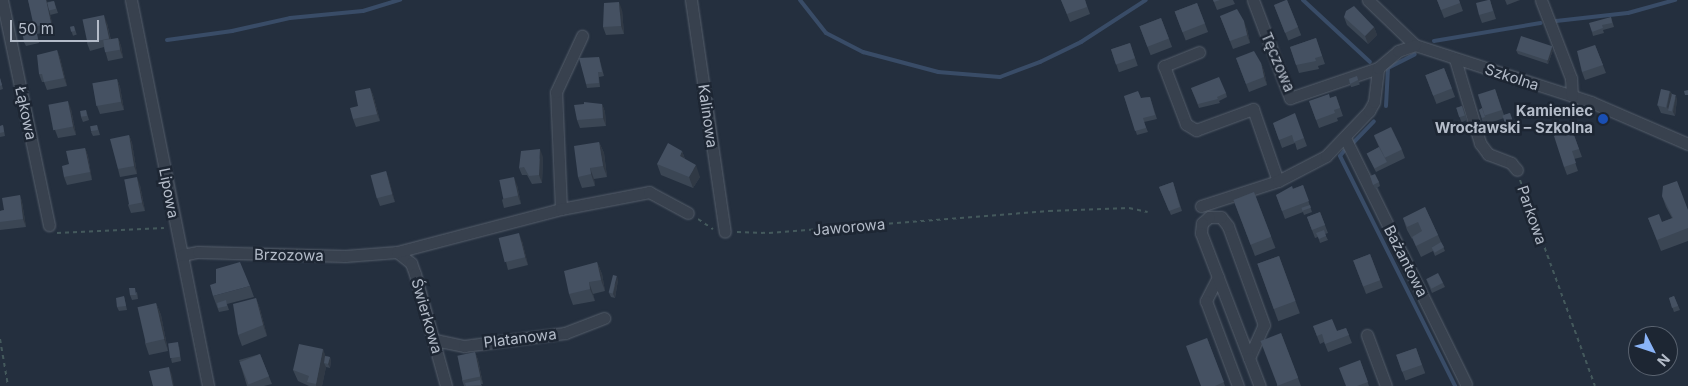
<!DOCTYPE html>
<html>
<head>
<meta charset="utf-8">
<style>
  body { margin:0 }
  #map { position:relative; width:1688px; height:386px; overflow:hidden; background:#242f3e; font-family:Inter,sans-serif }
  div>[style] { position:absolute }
  .stream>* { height:4px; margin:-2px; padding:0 2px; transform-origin:2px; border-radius:2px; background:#394c67 }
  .path>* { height:2px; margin-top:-1px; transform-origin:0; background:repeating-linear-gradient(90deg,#44595c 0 4px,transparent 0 8px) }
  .roads { filter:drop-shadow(0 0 1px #565f6c) drop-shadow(0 0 1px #565f6c) }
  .minor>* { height:11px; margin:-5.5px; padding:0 5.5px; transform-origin:5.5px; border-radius:5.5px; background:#38414e }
  .wall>* { inset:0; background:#3b4654; transform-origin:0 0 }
  .shaded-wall>* { inset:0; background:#303945 }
  .building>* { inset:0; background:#455162; transform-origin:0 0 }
  .dots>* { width:14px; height:14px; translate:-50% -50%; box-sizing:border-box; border:2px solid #1d2633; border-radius:50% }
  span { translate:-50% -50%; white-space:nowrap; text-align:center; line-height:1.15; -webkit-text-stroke:5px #1d2633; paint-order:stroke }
  .street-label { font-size:15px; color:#b4bcc9 }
  .poi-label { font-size:15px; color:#b4bcc9; font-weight:700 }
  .right { translate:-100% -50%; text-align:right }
  .north { position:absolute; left:1628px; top:326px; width:50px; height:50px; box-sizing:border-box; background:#1d2633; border:1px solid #59626f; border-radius:50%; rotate:131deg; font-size:14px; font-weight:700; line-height:20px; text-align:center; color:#b4bcc9 }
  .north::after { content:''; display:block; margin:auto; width:18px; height:22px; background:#8ab4f8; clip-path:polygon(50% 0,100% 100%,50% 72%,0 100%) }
  .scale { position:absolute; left:10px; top:20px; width:89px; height:22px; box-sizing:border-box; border:2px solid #b4bcc9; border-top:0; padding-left:6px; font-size:15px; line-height:18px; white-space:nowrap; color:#b4bcc9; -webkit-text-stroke:4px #1d2633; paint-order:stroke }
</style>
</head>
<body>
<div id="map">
  <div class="stream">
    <i style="left:800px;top:0;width:42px;rotate:51.8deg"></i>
    <i style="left:826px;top:33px;width:42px;rotate:27.2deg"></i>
    <i style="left:863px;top:52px;width:78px;rotate:14.9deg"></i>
    <i style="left:938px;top:72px;width:62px;rotate:4.6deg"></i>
    <i style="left:1000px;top:77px;width:43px;rotate:-20.6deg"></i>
    <i style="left:1040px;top:62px;width:46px;rotate:-26deg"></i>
    <i style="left:1081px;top:42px;width:77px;rotate:-32.9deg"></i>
    <i style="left:1303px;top:0;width:91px;rotate:42.8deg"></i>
    <i style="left:1556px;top:21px;width:72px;rotate:-6.3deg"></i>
    <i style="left:1628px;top:13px;width:49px;rotate:-15.5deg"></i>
    <i style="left:167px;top:40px;width:66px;rotate:-7.9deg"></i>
    <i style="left:232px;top:31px;width:59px;rotate:-12.6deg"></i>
    <i style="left:290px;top:18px;width:73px;rotate:-5.5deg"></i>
    <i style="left:363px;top:11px;width:39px;rotate:-17deg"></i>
    <i style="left:1434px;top:41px;width:108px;rotate:-9.6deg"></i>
    <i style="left:1386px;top:106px;width:38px;rotate:-87deg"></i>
    <i style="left:1388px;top:68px;width:30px;rotate:-27deg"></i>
    <i style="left:1353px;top:143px;width:30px;rotate:-46deg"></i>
    <i style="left:1344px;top:151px;width:6px;rotate:129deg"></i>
    <i style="left:1340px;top:156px;width:257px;rotate:63.4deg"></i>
  </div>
  <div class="path">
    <i style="left:1520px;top:180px;width:219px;rotate:70deg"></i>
    <i style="left:698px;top:219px;width:18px;rotate:34deg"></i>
    <i style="left:737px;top:232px;width:32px;rotate:2deg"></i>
    <i style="left:769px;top:233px;width:281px;rotate:-4.5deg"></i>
    <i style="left:1049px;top:211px;width:80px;rotate:-2.1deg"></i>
    <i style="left:1129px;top:208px;width:19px;rotate:12deg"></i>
    <i style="left:57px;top:233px;width:107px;rotate:-2.7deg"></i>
    <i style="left:0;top:339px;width:48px;rotate:80.3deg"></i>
  </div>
  <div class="roads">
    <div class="minor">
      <i style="left:2px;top:0;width:230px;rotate:78.2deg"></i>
      <i style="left:131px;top:0;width:394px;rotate:78.7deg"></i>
      <i style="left:691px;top:0;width:234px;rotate:81.7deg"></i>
      <i style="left:1253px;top:0;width:105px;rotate:69.3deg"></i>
      <i style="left:1290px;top:98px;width:93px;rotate:-18.8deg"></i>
      <i style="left:1368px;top:0;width:65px;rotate:43.8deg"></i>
      <i style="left:1415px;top:45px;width:185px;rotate:17.9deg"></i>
      <i style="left:1591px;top:102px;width:106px;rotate:23.4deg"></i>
      <i style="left:1541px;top:0;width:84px;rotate:69deg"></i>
      <i style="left:1571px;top:78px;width:18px;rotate:87deg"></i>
      <i style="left:1199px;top:52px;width:38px;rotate:158deg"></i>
      <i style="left:1164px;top:66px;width:62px;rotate:69.2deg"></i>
      <i style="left:1186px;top:124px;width:12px;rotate:31deg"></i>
      <i style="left:1196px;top:130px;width:61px;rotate:-20.2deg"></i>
      <i style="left:1253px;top:109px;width:76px;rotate:70.9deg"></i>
      <i style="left:1455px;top:59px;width:88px;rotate:73.4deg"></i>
      <i style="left:1480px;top:143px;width:14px;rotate:54deg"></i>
      <i style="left:1488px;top:154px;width:25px;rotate:21deg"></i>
      <i style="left:1511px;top:163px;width:9px;rotate:49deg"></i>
      <i style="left:1345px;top:138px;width:274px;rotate:63.8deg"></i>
      <i style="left:1201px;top:206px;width:81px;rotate:-18deg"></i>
      <i style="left:1278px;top:181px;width:54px;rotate:-27.5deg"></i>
      <i style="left:1326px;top:156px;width:62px;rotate:-46.3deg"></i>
      <i style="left:1369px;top:111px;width:10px;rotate:-61deg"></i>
      <i style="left:1374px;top:102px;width:34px;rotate:-83deg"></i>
      <i style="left:1378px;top:68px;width:26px;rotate:-40deg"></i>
      <i style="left:1398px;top:51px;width:18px;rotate:-19deg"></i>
      <i style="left:561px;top:209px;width:117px;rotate:-92.4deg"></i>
      <i style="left:556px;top:92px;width:62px;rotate:-65.1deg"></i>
      <i style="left:397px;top:252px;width:18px;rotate:38deg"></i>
      <i style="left:411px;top:263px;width:12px;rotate:70deg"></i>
      <i style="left:415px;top:274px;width:116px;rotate:74.5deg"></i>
      <i style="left:182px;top:255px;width:16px;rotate:-11deg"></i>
      <i style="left:198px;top:252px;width:147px;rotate:1.6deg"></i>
      <i style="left:345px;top:256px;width:52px;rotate:-4.4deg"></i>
      <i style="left:397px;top:252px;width:170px;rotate:-14.7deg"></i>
      <i style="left:561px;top:209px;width:90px;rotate:-10.9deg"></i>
      <i style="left:649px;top:192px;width:44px;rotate:28.3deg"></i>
      <i style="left:1218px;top:277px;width:27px;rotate:117deg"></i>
      <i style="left:1206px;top:301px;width:91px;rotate:69.4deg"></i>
      <i style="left:1367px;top:335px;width:54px;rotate:69.6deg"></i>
      <i style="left:435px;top:340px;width:30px;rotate:12deg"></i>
      <i style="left:464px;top:346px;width:102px;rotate:-7.3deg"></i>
      <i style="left:565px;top:333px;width:42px;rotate:-21deg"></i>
      <i style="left:1249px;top:358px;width:36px;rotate:-66deg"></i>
      <i style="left:1264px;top:325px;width:105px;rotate:-110deg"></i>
      <i style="left:1228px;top:226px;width:11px;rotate:-128deg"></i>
      <i style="left:1221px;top:217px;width:12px;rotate:180deg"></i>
      <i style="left:1209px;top:217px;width:9px;rotate:139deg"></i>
      <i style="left:1202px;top:223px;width:10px;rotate:96deg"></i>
      <i style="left:1201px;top:233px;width:134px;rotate:69deg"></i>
      <i style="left:1249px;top:358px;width:30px;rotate:69deg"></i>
    </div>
  </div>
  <div class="wall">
    <i style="clip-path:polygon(28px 0,47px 0,47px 2px,54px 1px,58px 13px,50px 15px,54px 31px,37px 34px,39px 43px,26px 46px,24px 42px,36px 31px)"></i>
    <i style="clip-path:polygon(1061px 0,1085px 0,1090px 14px,1070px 22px)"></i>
    <i style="clip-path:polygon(1213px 0,1233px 0,1235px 4px,1217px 10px)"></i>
    <i style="left:1287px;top:0;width:38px;height:14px;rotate:68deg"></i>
    <i style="clip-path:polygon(1437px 0,1459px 0,1463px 11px,1444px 18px)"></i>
    <i style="clip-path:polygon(1490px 0,1496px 19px,1482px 23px,1479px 15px)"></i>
    <i style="clip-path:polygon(1505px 0,1520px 0,1507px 5px)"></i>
    <i style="left:1197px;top:3px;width:31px;height:24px;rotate:69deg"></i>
    <i style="clip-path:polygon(622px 10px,624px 34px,606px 35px,603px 27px)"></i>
    <i style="clip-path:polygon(1220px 16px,1247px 29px,1250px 43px,1233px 49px)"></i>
    <i style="clip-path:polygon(1344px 17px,1374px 27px,1377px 35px,1368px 44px,1347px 25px)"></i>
    <i style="clip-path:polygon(1611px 17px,1614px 27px,1603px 30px,1604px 33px,1593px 36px,1592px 32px)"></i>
    <i style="left:1161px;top:18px;width:31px;height:23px;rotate:69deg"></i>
    <i style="clip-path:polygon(107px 23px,111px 40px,118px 38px,121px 46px,123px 58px,108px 61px,104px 47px,90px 51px,87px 43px)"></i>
    <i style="left:74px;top:26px;width:9px;height:4px;rotate:72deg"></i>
    <i style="clip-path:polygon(1316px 38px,1325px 64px,1318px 66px,1319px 69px,1299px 73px,1290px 47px)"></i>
    <i style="left:1130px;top:43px;width:24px;height:20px;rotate:71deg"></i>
    <i style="clip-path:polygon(1595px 45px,1606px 73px,1585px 80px,1582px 72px)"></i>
    <i style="clip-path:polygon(57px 50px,60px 58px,67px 86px,47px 90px,44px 82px,42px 82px,39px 74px)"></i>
    <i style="clip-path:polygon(1516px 50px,1553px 50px,1548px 64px,1518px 54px)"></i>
    <i style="clip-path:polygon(599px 57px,604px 76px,599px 77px,600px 87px,587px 88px,586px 84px)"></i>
    <i style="clip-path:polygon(1236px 58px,1261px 63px,1264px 71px,1267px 85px,1249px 92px)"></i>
    <i style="left:1444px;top:68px;width:31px;height:20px;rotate:69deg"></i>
    <i style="left:1357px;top:76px;width:9px;height:9px;rotate:72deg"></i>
    <i style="clip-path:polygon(0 78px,3px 89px,0 90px)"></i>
    <i style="clip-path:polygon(117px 79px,120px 87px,124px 110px,100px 114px,97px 106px)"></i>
    <i style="clip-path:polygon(370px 88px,373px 95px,380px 121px,356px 127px,353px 119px,358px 106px)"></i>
    <i style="clip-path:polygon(1191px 88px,1226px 93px,1227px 97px,1219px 101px,1220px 103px,1199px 108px)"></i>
    <i style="clip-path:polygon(1495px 89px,1504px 115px,1510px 113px,1516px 129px,1509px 132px,1504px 118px,1487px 124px,1487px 121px,1483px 123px,1479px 110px,1482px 108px)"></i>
    <i style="clip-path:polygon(1670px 91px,1672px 94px,1677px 99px,1675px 116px,1661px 113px,1658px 106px)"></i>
    <i style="clip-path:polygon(1124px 96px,1141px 98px,1150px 97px,1157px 119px,1144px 122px,1148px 132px,1137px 135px)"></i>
    <i style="clip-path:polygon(1336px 96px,1343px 116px,1337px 118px,1338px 121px,1319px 128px,1309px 101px,1330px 98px)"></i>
    <i style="clip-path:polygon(584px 104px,602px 104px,605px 112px,606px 126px,580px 128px,577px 120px)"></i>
    <i style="left:1462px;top:106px;width:15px;height:6px;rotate:70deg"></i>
    <i style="clip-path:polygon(71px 109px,76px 135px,58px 138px,55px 130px)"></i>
    <i style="clip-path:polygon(86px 110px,89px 120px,83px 122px,81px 117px)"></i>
    <i style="clip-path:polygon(0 112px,0 126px,3px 125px,5px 136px,0 137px)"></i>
    <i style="clip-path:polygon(1273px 123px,1304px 138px,1307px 146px,1297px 150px,1295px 143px,1282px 148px)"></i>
    <i style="clip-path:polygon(97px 125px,100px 135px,93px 136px,91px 132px)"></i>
    <i style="clip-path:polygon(1571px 127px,1582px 157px,1574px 159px,1578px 171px,1567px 175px,1564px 167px)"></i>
    <i style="clip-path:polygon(129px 135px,132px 143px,137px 174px,120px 177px,118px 169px)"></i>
    <i style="clip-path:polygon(1374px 136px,1402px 150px,1405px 158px,1376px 172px,1367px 154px,1379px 147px)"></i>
    <i style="clip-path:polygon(599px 142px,604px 153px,607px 177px,594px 179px,595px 186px,582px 188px,578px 177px)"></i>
    <i style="clip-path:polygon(85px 148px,88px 156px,92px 180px,67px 185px,64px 177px,69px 164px)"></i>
    <i style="clip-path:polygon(682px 151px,685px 159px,700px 177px,693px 188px,661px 175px,657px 164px)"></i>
    <i style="clip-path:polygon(543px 157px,542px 183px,532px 184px,527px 175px,522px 175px,519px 168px)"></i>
    <i style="clip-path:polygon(386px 171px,395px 202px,380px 206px,377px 198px)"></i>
    <i style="clip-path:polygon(1370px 176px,1379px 182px,1380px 186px,1375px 189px)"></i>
    <i style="clip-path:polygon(1173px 182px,1182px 211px,1171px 215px,1159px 187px)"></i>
    <i style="clip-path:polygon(140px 185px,145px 211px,131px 213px,128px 205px)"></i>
    <i style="clip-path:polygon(517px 185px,521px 204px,504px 208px,502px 200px)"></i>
    <i style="clip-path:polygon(1303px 185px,1312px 212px,1304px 215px,1303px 212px,1285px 219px,1276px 195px)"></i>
    <i style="left:1254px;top:192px;width:60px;height:22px;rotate:69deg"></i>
    <i style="clip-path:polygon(20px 195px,22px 202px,26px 227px,0 230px,0 211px,4px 210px)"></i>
    <i style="clip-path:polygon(1662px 196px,1688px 210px,1688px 241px,1661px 251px,1648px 218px,1662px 222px,1672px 218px,1666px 207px)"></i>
    <i style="clip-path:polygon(1425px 207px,1438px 235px,1445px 251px,1435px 256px,1433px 251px,1421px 257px,1412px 238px,1412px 239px,1407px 230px,1403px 218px)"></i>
    <i style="clip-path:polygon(1320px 212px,1328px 233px,1325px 234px,1328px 240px,1320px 243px,1318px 237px,1315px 238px,1307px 217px)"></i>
    <i style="clip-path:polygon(522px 241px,528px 265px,508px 270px,506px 262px)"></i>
    <i style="left:1370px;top:254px;width:36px;height:18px;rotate:69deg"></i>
    <i style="left:1279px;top:256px;width:61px;height:23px;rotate:70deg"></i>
    <i style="clip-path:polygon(597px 262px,602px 274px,605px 291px,593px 294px,595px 301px,573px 305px,569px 294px)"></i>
    <i style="clip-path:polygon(1426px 279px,1443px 283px,1445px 287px,1432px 293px)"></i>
    <i style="clip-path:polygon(618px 280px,615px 298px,611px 297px,609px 293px)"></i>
    <i style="clip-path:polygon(250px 286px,254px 297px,227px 304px,229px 310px,219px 312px,213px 296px)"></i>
    <i style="clip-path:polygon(137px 292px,138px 299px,132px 300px,130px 295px)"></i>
    <i style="clip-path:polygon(124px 296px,127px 310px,119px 311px,117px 307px)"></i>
    <i style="clip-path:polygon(1674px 296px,1680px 310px,1674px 312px,1669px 298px)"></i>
    <i style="clip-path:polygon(256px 298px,260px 309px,267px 336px,242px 346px,238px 335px)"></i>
    <i style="clip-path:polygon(156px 303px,161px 315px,168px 351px,149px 355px,145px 343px)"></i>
    <i style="clip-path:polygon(1313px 326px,1337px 331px,1346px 328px,1352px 343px,1328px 352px,1324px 342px,1320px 344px)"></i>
    <i style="clip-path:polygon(1281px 333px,1301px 386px,1277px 386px)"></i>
    <i style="clip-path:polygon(1207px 338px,1225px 386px,1201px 386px)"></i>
    <i style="clip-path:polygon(179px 346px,181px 361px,172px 363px,171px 359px)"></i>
    <i style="left:1416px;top:348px;width:27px;height:21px;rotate:70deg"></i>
    <i style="clip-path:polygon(323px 349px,325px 356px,330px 357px,331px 361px,330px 368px,326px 367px,322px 386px,309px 386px,298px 381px,293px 370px)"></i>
    <i style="clip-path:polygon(475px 352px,478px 360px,483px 384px,481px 384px,482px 386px,464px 386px,462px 380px)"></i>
    <i style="clip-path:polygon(260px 354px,272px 384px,264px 386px,247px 386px,239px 360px)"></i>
    <i style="clip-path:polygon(1360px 360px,1369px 386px,1346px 386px)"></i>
  </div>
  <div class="shaded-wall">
    <i style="clip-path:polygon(46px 0,47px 0,54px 31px,51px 23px)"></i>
    <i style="clip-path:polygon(619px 2px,622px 10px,624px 34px,621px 26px)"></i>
    <i style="clip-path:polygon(104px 15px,107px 23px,112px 46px,109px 38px)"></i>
    <i style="clip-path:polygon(1244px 21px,1247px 29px,1250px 43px,1247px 35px)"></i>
    <i style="clip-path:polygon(1374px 27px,1377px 35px,1368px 44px,1365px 36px)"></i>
    <i style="clip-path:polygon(118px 38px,121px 46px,123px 58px,120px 50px)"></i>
    <i style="clip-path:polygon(1552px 46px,1553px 50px,1548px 64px,1547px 60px)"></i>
    <i style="clip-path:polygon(57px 50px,60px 58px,67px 86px,64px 78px)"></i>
    <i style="clip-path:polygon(1261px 63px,1264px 71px,1267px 85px,1264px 77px)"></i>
    <i style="clip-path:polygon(117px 79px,120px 87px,124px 110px,121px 102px)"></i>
    <i style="clip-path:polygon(370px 88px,373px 95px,380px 121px,377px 114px)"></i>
    <i style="clip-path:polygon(1670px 91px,1673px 98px,1669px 111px,1667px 107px)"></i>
    <i style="clip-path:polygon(1676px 95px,1677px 99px,1675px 116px,1673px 112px)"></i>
    <i style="clip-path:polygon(68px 101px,71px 109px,76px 135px,73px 127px)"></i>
    <i style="clip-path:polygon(602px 104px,605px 112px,606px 126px,603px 118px)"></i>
    <i style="clip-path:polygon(129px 135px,132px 143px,137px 174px,134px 166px)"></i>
    <i style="clip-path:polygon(599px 142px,604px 153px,607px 177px,603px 166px)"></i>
    <i style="clip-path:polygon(85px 148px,88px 156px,92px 180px,90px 172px)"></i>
    <i style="clip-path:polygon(540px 149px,543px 157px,542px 183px,539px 175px)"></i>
    <i style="clip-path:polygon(682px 151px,686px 162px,680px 156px)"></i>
    <i style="clip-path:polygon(696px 165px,700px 177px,693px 188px,689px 177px)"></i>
    <i style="clip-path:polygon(590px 168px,594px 179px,595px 186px,591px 174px)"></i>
    <i style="clip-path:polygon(386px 171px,389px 179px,395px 202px,392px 194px)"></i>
    <i style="clip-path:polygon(137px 177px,140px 185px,145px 211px,142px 203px)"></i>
    <i style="clip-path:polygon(514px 177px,517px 185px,521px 204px,518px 196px)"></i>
    <i style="clip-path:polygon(20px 195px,22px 202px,26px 227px,23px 219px)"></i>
    <i style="clip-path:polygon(519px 233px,522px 241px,528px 265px,525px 257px)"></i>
    <i style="clip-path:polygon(597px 262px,602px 274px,605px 291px,601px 280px)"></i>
    <i style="clip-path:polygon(617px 276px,618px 280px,615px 298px,613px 294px)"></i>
    <i style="clip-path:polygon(589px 282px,593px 294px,595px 301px,590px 289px)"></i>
    <i style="clip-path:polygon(256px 298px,260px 309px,267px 336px,263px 325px)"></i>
    <i style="clip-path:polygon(156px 303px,161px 315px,168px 351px,164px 339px)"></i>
    <i style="clip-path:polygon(323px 349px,327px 360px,324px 363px,326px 367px,322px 386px,316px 386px,316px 384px)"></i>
    <i style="clip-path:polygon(475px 352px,478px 360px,483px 384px,480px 376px)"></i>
    <i style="clip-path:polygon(330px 357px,331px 361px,330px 368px,328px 364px)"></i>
    <i style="clip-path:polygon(169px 367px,172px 375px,174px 386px,173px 386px)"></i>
  </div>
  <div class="building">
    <i style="clip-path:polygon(28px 0,46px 0,51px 23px,34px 27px)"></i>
    <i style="clip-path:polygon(1061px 0,1085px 0,1087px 7px,1067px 14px)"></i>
    <i style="clip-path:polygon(1213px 0,1220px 0,1214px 2px)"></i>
    <i style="clip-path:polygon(1286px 0,1287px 0,1298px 27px,1285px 33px,1274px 5px)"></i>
    <i style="clip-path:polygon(1437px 0,1459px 0,1460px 3px,1441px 10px)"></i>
    <i style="clip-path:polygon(1488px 0,1490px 0,1493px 11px,1479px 15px,1476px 3px)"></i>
    <i style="left:54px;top:1px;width:8px;height:7px;rotate:76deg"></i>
    <i style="clip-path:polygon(619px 2px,621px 26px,603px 27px,604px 3px)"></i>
    <i style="left:1197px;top:3px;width:22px;height:24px;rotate:69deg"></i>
    <i style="clip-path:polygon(1354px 6px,1374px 27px,1365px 36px,1344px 17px,1346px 11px)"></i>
    <i style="clip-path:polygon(1237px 9px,1244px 21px,1247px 35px,1230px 41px,1220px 16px)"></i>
    <i style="left:104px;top:15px;width:24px;height:22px;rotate:78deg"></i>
    <i style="clip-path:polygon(1611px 17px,1612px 23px,1602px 25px,1603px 28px,1592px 32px,1589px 23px)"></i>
    <i style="left:1161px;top:18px;width:22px;height:23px;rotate:69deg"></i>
    <i style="left:74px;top:26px;width:5px;height:4px;rotate:79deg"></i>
    <i style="left:36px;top:31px;width:8px;height:14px;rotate:76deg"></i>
    <i style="left:1521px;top:36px;width:33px;height:15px;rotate:18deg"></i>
    <i style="left:118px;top:38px;width:12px;height:15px;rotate:81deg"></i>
    <i style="clip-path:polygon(1316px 38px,1322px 56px,1315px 58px,1316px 61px,1296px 65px,1290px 47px)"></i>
    <i style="left:1130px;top:43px;width:16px;height:20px;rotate:72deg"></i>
    <i style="clip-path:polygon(1595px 45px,1603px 65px,1582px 72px,1577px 51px)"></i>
    <i style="clip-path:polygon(57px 50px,64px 78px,44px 82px,42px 74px,39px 74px,37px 55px)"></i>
    <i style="clip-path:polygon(1254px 51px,1261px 63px,1264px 77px,1246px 84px,1236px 58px)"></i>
    <i style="clip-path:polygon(599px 57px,602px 72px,598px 72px,599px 83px,586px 84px,579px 58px)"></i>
    <i style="left:1444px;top:68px;width:22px;height:20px;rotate:69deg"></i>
    <i style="clip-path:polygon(1357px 76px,1358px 80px,1350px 84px,1349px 79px)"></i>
    <i style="clip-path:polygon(1219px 77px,1226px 93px,1217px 97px,1218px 99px,1198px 104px,1191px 88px)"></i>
    <i style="clip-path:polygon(0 78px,2px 85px,0 86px)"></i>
    <i style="left:117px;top:79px;width:23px;height:25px;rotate:80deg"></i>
    <i style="clip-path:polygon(370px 88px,377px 114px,353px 119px,350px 108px,358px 106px,355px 91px)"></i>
    <i style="left:1495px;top:89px;width:22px;height:18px;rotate:72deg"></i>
    <i style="left:1661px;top:89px;width:9px;height:17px;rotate:13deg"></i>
    <i style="clip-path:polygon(1688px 90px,1688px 95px,1685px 95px,1684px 91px)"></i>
    <i style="clip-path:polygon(1138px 91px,1141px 98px,1150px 97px,1155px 115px,1143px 118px,1146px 128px,1135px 131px,1124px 96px)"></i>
    <i style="clip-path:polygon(1329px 94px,1330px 98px,1336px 96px,1340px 108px,1334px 110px,1335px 113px,1316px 120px,1309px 101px)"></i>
    <i style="left:1672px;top:94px;width:4px;height:17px;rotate:14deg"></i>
    <i style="left:68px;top:101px;width:26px;height:20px;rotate:79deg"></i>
    <i style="clip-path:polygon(584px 102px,602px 104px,603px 118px,577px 120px,574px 105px,584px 104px)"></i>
    <i style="left:1462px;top:106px;width:10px;height:6px;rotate:73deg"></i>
    <i style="clip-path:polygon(1482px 108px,1485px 117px,1482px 118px,1479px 110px)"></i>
    <i style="left:86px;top:110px;width:6px;height:6px;rotate:81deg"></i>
    <i style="clip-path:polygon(1295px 113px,1304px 138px,1294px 142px,1292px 135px,1279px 140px,1273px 123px)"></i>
    <i style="left:1510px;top:113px;width:13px;height:8px;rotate:72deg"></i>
    <i style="clip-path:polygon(3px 125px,4px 132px,0 133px,0 126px)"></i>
    <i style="left:97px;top:125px;width:5px;height:7px;rotate:79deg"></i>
    <i style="left:1391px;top:127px;width:25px;height:19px;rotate:64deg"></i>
    <i style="clip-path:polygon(1571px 127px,1579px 149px,1572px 151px,1576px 163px,1564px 167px,1553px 133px)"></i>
    <i style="clip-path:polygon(129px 135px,134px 166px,118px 169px,110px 139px)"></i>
    <i style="clip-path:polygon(599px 142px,603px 166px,590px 168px,591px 174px,578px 177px,574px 146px)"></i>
    <i style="clip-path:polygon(668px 143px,682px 151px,680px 156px,696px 165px,689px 177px,657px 164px)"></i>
    <i style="left:1379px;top:147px;width:17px;height:14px;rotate:62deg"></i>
    <i style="clip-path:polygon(85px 148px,90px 172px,64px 177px,62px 166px,69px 164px,66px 151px)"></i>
    <i style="clip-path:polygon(540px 149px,539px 175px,529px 176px,524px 167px,519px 168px,521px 151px)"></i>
    <i style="left:386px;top:171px;width:24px;height:16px;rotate:75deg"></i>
    <i style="clip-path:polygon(1375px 174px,1379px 182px,1373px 185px,1370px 176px)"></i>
    <i style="left:137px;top:177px;width:26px;height:13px;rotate:79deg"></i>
    <i style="left:514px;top:177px;width:19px;height:15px;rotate:78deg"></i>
    <i style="clip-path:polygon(1677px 181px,1688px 210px,1688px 228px,1657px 240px,1648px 218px,1659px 214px,1662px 222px,1673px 218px,1662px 196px,1663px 186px)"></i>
    <i style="clip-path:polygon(1173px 182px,1180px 207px,1169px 211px,1159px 187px)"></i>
    <i style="clip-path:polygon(1303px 185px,1309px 201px,1282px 211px,1276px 195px,1292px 186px,1293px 189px)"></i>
    <i style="left:1254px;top:192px;width:48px;height:22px;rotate:69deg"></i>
    <i style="clip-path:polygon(20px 195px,23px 219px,0 222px,0 211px,4px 210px,2px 198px)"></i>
    <i style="left:1310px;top:205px;width:3px;height:9px;rotate:72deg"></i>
    <i style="clip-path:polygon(1425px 207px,1438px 235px,1416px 246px,1412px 237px,1422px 231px,1418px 222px,1407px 227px,1403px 218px)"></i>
    <i style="left:1320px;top:212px;width:14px;height:14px;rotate:69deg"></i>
    <i style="clip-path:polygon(1324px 230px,1326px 236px,1319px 239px,1316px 233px)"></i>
    <i style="left:519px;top:233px;width:25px;height:21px;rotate:76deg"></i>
    <i style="left:1441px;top:242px;width:6px;height:11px;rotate:59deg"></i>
    <i style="left:1370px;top:254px;width:28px;height:18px;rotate:69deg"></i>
    <i style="left:1279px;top:256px;width:48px;height:23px;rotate:70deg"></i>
    <i style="clip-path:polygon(240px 262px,250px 286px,213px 296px,210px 285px,216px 283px,216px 269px)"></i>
    <i style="clip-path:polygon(597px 262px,601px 280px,589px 282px,590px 289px,569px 294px,564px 271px)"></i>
    <i style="left:1438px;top:273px;width:11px;height:13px;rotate:63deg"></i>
    <i style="left:613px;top:275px;width:4px;height:18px;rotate:14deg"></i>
    <i style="clip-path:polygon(129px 288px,135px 288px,136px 295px,130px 295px)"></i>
    <i style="clip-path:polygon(124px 296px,126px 306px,117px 307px,116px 298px)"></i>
    <i style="clip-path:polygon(1674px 296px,1678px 306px,1672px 308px,1669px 298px)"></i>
    <i style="clip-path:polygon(256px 298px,263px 325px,238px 335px,233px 304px)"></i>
    <i style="clip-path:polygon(226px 300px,227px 306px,218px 308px,217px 303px)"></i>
    <i style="left:156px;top:303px;width:37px;height:19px;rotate:77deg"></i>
    <i style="clip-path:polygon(1332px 319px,1337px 331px,1346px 328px,1349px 335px,1325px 344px,1322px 334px,1317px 336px,1313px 326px)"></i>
    <i style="left:1281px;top:333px;width:48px;height:22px;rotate:69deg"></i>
    <i style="clip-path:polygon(1207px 338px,1224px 382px,1215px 386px,1201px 386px,1186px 346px)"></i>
    <i style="left:178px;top:342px;width:15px;height:10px;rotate:82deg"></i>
    <i style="clip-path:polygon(299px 344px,323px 349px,316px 384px,307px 382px,309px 376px,293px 370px)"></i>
    <i style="left:1416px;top:348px;width:18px;height:21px;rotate:71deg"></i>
    <i style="left:475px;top:352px;width:25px;height:18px;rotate:78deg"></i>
    <i style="left:260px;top:354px;width:24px;height:22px;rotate:68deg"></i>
    <i style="clip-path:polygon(325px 356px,330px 357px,328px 364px,324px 363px)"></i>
    <i style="clip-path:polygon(1360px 360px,1368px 382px,1357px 386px,1346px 386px,1339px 368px)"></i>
    <i style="clip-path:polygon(169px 367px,173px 386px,153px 386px,149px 371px)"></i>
    <i style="clip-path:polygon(480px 380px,481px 385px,466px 386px,465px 383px)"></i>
  </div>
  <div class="dots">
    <i style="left:1603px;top:119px;background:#1a4fb4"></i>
  </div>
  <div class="street-label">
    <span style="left:1278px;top:62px;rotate:67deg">Tęczowa</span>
    <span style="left:1512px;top:77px;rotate:18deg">Szkolna</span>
    <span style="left:26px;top:113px;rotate:78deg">Łąkowa</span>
    <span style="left:708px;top:116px;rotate:82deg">Kalinowa</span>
    <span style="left:169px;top:193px;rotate:79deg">Lipowa</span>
    <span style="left:1532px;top:215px;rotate:71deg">Parkowa</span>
    <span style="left:849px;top:227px;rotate:-5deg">Jaworowa</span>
    <span style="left:289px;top:255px;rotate:1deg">Brzozowa</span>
    <span style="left:1406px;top:261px;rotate:63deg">Bażantowa</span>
    <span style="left:427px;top:316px;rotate:74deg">Świerkowa</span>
    <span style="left:520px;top:338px;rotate:-7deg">Platanowa</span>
  </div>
  <div class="poi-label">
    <span class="right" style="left:1593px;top:119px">Kamieniec<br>Wrocławski – Szkolna</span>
  </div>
  <div class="north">N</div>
  <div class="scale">50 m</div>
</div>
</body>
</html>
